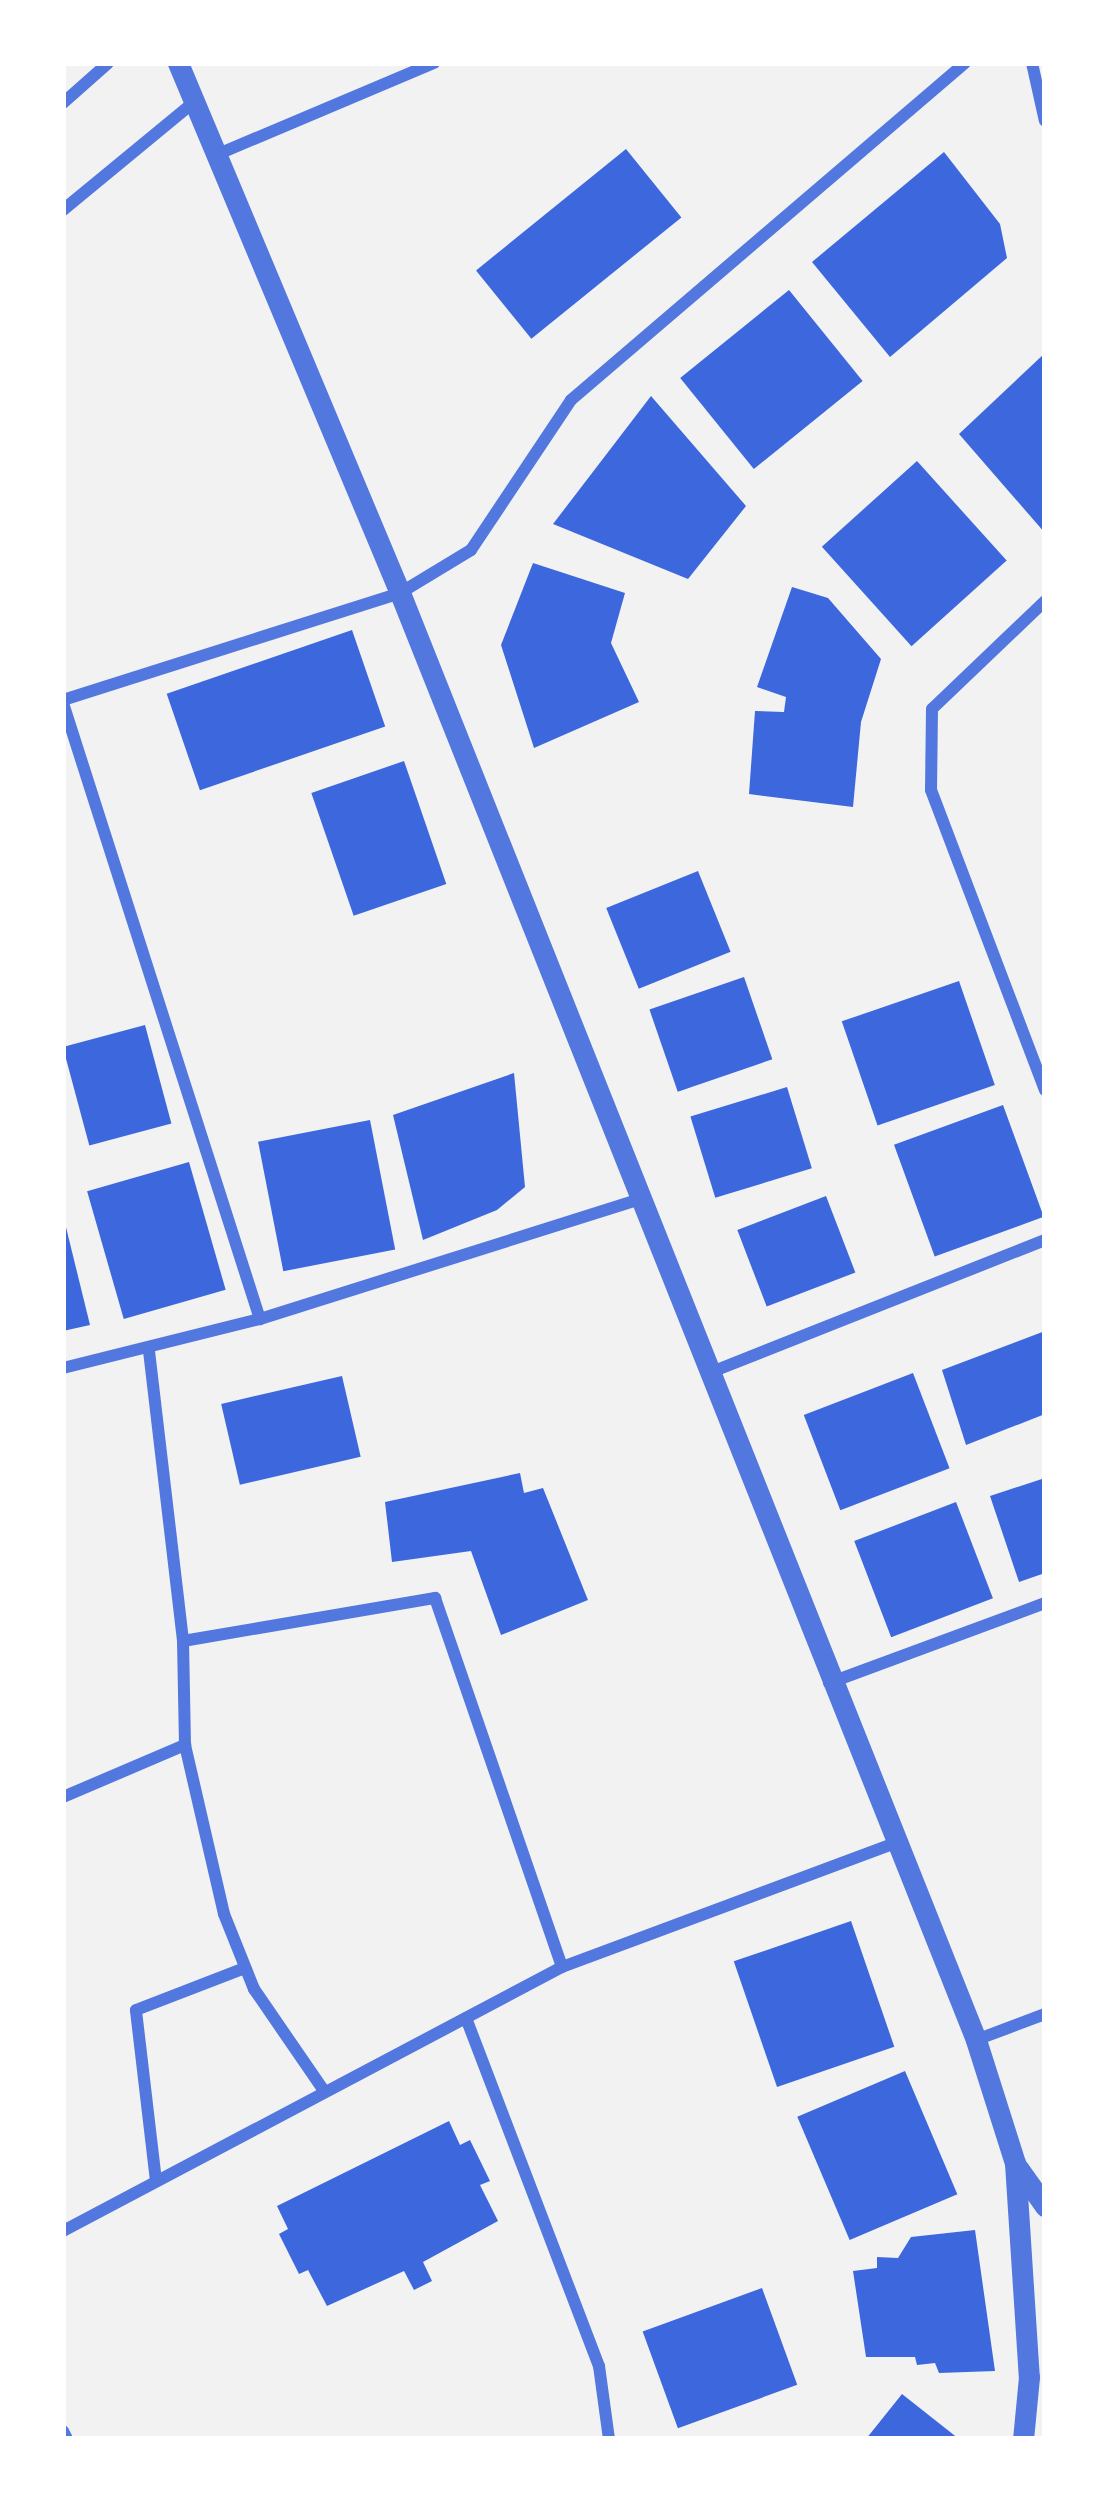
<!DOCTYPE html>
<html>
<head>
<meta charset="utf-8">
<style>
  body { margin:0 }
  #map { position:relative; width:1108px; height:2502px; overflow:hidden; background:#f2f2f2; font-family:"Crimson Pro",serif }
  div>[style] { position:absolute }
  .building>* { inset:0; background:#3d67dc; transform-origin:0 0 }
  .minor>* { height:12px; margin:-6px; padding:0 6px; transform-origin:6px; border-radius:6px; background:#5277de }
  .tertiary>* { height:21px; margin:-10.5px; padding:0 10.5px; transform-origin:10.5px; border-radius:10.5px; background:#5277de }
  span { translate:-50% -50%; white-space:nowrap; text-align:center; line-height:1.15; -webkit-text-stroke:9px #fff; paint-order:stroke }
  .frame { position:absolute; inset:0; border:66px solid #fff; pointer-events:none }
</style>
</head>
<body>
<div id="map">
  <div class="building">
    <i style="left:626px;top:149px;width:88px;height:193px;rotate:51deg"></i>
    <i style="clip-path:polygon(944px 152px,1000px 224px,1007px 258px,890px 357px,812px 262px)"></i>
    <i style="left:789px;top:290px;width:117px;height:140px;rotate:51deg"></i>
    <i style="clip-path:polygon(1045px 353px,1045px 533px,959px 434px)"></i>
    <i style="clip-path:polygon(651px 396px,746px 506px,688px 579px,553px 524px)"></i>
    <i style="left:917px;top:461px;width:134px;height:128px;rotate:48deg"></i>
    <i style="clip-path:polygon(533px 563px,625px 593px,611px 643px,639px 702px,534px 748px,501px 645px)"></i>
    <i style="clip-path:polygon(792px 587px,828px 598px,881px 659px,861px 722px,853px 807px,749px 794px,755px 711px,784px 712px,786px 697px,757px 687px)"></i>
    <i style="left:352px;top:630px;width:102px;height:196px;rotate:71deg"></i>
    <i style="left:404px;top:761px;width:130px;height:98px;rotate:71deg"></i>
    <i style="left:698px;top:871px;width:87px;height:99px;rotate:68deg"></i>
    <i style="left:744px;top:977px;width:87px;height:100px;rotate:71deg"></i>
    <i style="left:959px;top:981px;width:110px;height:124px;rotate:71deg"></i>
    <i style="left:145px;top:1025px;width:102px;height:85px;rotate:75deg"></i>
    <i style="clip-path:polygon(514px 1073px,525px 1187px,497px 1210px,423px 1240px,393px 1115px)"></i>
    <i style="left:787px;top:1087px;width:85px;height:101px;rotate:73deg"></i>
    <i style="left:1003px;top:1105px;width:119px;height:116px;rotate:70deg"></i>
    <i style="left:370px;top:1120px;width:132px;height:114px;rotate:79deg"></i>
    <i style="left:189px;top:1162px;width:133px;height:106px;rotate:74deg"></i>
    <i style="left:826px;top:1196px;width:82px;height:95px;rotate:69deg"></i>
    <i style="clip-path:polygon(63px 1215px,90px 1325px,63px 1331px)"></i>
    <i style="clip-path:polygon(1045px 1331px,1045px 1414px,966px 1445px,942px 1370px)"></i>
    <i style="left:913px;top:1373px;width:102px;height:117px;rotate:69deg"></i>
    <i style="left:342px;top:1376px;width:83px;height:124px;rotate:77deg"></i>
    <i style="clip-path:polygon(520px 1473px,524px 1493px,543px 1488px,588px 1600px,501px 1635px,471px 1551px,392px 1562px,385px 1502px)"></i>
    <i style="clip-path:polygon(1045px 1478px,1045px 1573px,1019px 1582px,990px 1496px)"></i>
    <i style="left:956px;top:1502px;width:103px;height:109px;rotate:69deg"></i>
    <i style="left:851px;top:1921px;width:133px;height:124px;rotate:71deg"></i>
    <i style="left:905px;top:2071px;width:134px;height:117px;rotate:67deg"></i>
    <i style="clip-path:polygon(449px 2121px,460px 2145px,470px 2140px,490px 2181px,480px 2185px,498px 2221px,423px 2262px,432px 2281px,414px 2290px,404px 2271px,327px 2306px,308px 2270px,299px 2274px,279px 2234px,288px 2229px,277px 2206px)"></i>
    <i style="clip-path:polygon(975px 2230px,995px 2371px,939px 2373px,935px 2363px,917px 2365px,915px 2357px,866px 2357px,853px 2271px,877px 2268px,877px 2257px,898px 2258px,911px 2237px)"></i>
    <i style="left:762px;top:2288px;width:103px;height:127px;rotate:70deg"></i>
    <i style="clip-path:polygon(902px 2394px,959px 2439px,866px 2439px)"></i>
  </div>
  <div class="minor">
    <i style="left:1032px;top:63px;width:59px;rotate:77.4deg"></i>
    <i style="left:63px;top:103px;width:60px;rotate:-41.6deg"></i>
    <i style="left:216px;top:155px;width:237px;rotate:-22.9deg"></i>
    <i style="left:63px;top:210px;width:170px;rotate:-39.5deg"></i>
    <i style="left:1045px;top:601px;width:156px;rotate:136.3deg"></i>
    <i style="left:932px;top:709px;width:81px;rotate:90.7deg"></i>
    <i style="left:931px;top:790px;width:321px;rotate:69.2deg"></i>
    <i style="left:63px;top:700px;width:354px;rotate:-17.6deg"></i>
    <i style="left:400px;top:593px;width:83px;rotate:-31.2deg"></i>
    <i style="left:471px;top:550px;width:180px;rotate:-56.3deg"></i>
    <i style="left:571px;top:400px;width:518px;rotate:-40.54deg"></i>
    <i style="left:63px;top:703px;width:647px;rotate:72.27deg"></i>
    <i style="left:149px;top:1351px;width:292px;rotate:83.3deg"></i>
    <i style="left:183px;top:1641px;width:104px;rotate:88.9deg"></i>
    <i style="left:185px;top:1745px;width:173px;rotate:77deg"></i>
    <i style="left:224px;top:1914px;width:81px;rotate:68.2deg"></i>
    <i style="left:254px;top:1989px;width:124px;rotate:55.5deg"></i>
    <i style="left:63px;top:1368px;width:203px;rotate:-14deg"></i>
    <i style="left:260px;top:1319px;width:398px;rotate:-17.5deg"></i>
    <i style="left:709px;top:1373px;width:361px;rotate:-21.6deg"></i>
    <i style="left:183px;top:1641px;width:256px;rotate:-9.7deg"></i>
    <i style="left:435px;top:1598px;width:390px;rotate:71deg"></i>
    <i style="left:829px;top:1683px;width:230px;rotate:-20.3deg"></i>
    <i style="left:63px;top:1797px;width:133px;rotate:-23.1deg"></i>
    <i style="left:466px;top:2018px;width:373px;rotate:69.1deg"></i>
    <i style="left:599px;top:2366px;width:74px;rotate:82.2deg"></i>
    <i style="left:976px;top:2040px;width:74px;rotate:-20.6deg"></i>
    <i style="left:156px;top:2181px;width:172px;rotate:-96.7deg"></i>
    <i style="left:136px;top:2010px;width:117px;rotate:-21.1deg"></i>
    <i style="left:63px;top:2231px;width:565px;rotate:-27.88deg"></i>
    <i style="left:562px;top:1967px;width:358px;rotate:-20.4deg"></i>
    <i style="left:63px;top:2431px;width:9px;rotate:63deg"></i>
  </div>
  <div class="tertiary">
    <i style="left:178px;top:63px;width:575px;rotate:67.27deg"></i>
    <i style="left:400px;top:593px;width:1557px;rotate:68.29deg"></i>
    <i style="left:976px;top:2040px;width:129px;rotate:72.4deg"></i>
    <i style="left:1015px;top:2163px;width:214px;rotate:86.3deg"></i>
    <i style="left:1029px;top:2377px;width:62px;rotate:95.5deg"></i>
    <i style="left:1018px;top:2168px;width:47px;rotate:54.6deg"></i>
  </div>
  <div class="frame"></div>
</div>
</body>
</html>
